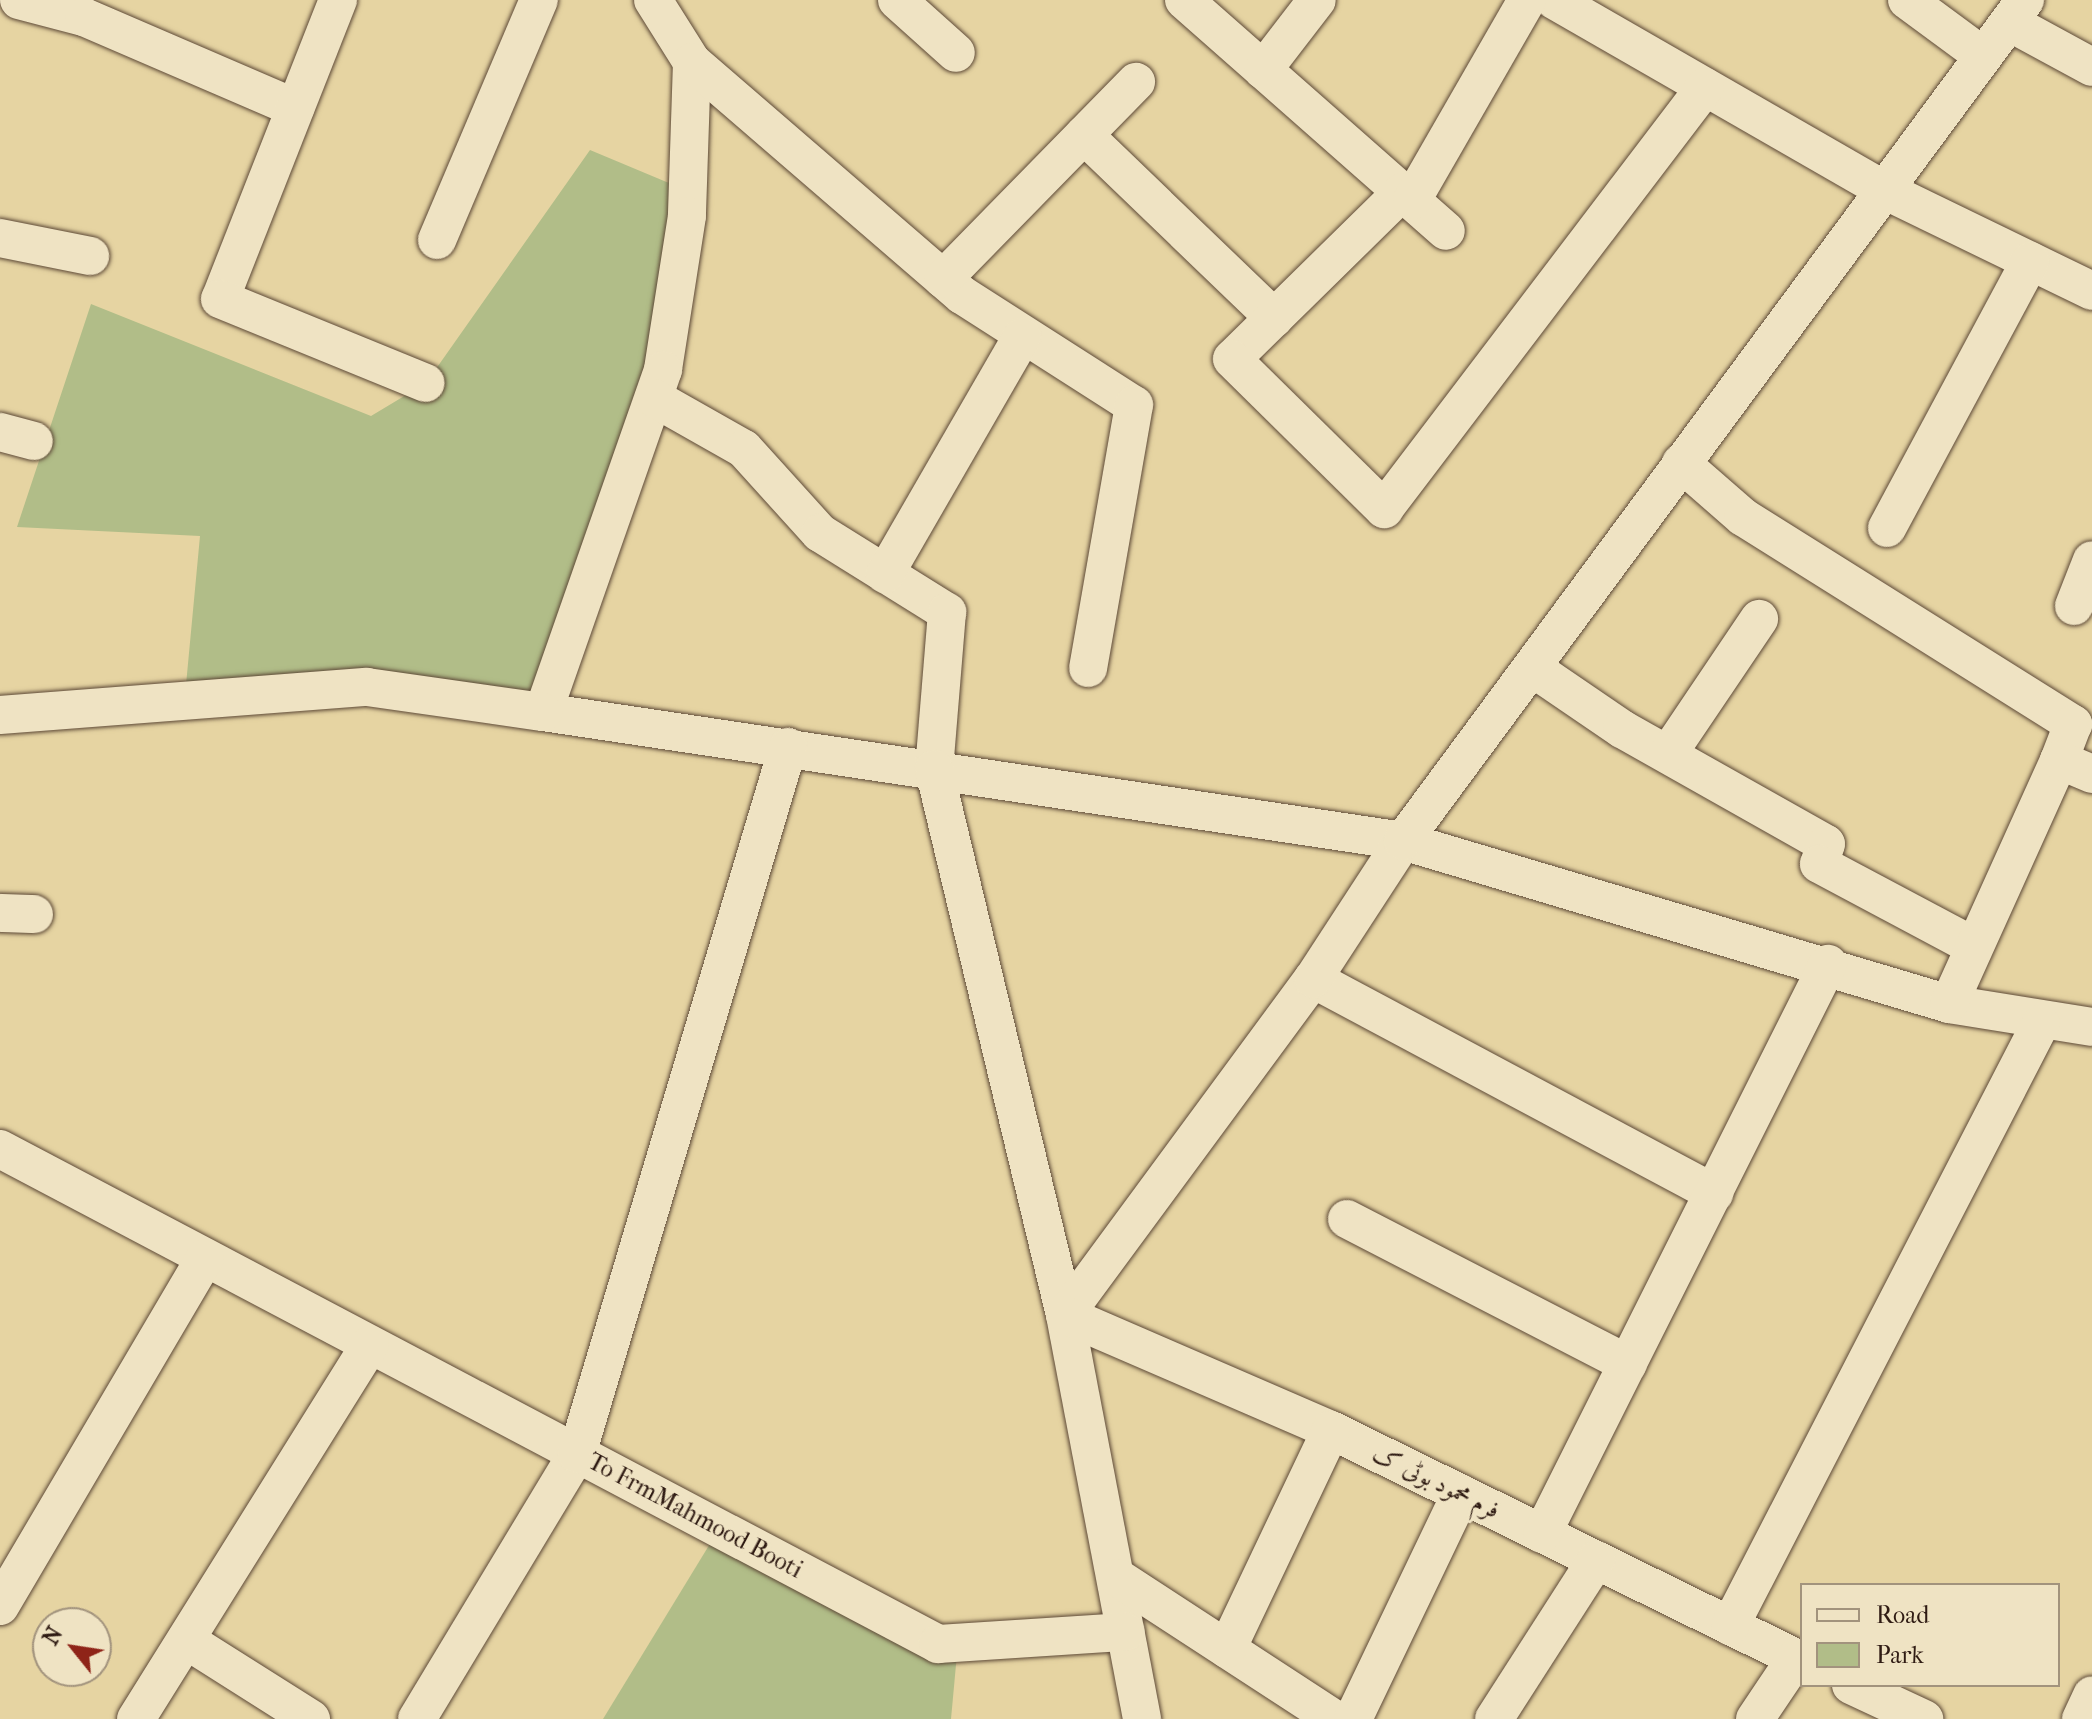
<!DOCTYPE html>
<html>
<head>
<meta charset="utf-8">
<style>
  body { margin:0 }
  #map { position:relative; width:2092px; height:1719px; overflow:hidden; background:#e6d4a2; font-family:"IM FELL French Canon",Amiri,serif }
  div>[style] { position:absolute }
  .green>* { inset:0; background:#b1bd88 }
  .roads { filter:drop-shadow(0 0 2px #5d4937) drop-shadow(0 0 2px #5d4937) }
  .minor>* { height:38px; margin:-19px; padding:0 19px; transform-origin:19px; border-radius:19px; background:#efe3c3 }
  span { translate:-50% -50%; white-space:nowrap; text-align:center; line-height:1.15; -webkit-text-stroke:6px #efe3c3; paint-order:stroke }
  .street-label { font-size:24px; color:#2f1b13 }
  .legend { position:absolute; left:1800px; top:1583px; width:260px; height:104px; box-sizing:border-box; background:#efe3c3; border:2px solid #a2937d; margin:0; padding:10px 14px; list-style:none; font-size:24px; color:#2f1b13 }
  .legend li { display:flex; align-items:center; gap:16px; height:40px }
  .legend b { width:40px; border:2px solid #a2937d }
  .north { position:absolute; left:32px; top:1607px; width:80px; height:80px; box-sizing:border-box; background:#efe3c3; border:2px solid #a2937d; border-radius:50%; rotate:300deg; font-size:22px; font-weight:700; line-height:32px; text-align:center; color:#2f1b13 }
  .north::after { content:''; display:block; margin:auto; width:28px; height:36px; background:#8f2418; clip-path:polygon(50% 0,100% 100%,50% 72%,0 100%) }
</style>
</head>
<body>
<div id="map">
  <div class="green">
    <i style="clip-path:polygon(590px 150px,688px 191px,663px 370px,543px 712px,367px 687px,184px 706px,200px 536px,17px 527px,91px 304px,371px 416px,426px 383px)"></i>
    <i style="clip-path:polygon(719px 1529px,958px 1643px,951px 1719px,603px 1719px)"></i>
  </div>
  <div class="roads">
    <div class="minor">
      <i style="left:19px;top:0;width:67px;rotate:14.7deg"></i>
      <i style="left:84px;top:17px;width:230px;rotate:23.3deg"></i>
      <i style="left:338px;top:0;width:321px;rotate:111.5deg"></i>
      <i style="left:220px;top:299px;width:222px;rotate:22.2deg"></i>
      <i style="left:653px;top:0;width:73px;rotate:57.8deg"></i>
      <i style="left:692px;top:62px;width:154px;rotate:91.9deg"></i>
      <i style="left:687px;top:216px;width:156px;rotate:98.9deg"></i>
      <i style="left:663px;top:370px;width:362px;rotate:109.3deg"></i>
      <i style="left:543px;top:712px;width:870px;rotate:8.53deg"></i>
      <i style="left:1403px;top:841px;width:570px;rotate:16.62deg"></i>
      <i style="left:1949px;top:1004px;width:145px;rotate:9.1deg"></i>
      <i style="left:897px;top:0;width:79px;rotate:41.9deg"></i>
      <i style="left:1184px;top:0;width:349px;rotate:41.4deg"></i>
      <i style="left:1554px;top:0;width:381px;rotate:29.9deg"></i>
      <i style="left:1884px;top:190px;width:231px;rotate:25.9deg"></i>
      <i style="left:1907px;top:0;width:94px;rotate:36.4deg"></i>
      <i style="left:2009px;top:22px;width:94px;rotate:28.5deg"></i>
      <i style="left:692px;top:62px;width:357px;rotate:40.8deg"></i>
      <i style="left:962px;top:295px;width:204px;rotate:32.6deg"></i>
      <i style="left:1134px;top:405px;width:267px;rotate:99.9deg"></i>
      <i style="left:1263px;top:70px;width:88px;rotate:-52.4deg"></i>
      <i style="left:1084px;top:135px;width:264px;rotate:43.9deg"></i>
      <i style="left:1402px;top:192px;width:238px;rotate:135.5deg"></i>
      <i style="left:1232px;top:359px;width:214px;rotate:44.6deg"></i>
      <i style="left:1384px;top:509px;width:530px;rotate:-52.74deg"></i>
      <i style="left:1412px;top:200px;width:231px;rotate:-60.1deg"></i>
      <i style="left:0;top:238px;width:92px;rotate:11.3deg"></i>
      <i style="left:437px;top:240px;width:261px;rotate:-67deg"></i>
      <i style="left:943px;top:279px;width:276px;rotate:-45.6deg"></i>
      <i style="left:654px;top:398px;width:103px;rotate:29.5deg"></i>
      <i style="left:744px;top:449px;width:113px;rotate:47.9deg"></i>
      <i style="left:820px;top:533px;width:150px;rotate:31.9deg"></i>
      <i style="left:947px;top:612px;width:158px;rotate:94.7deg"></i>
      <i style="left:934px;top:769px;width:561px;rotate:76.51deg"></i>
      <i style="left:1065px;top:1315px;width:411px;rotate:79.2deg"></i>
      <i style="left:0;top:432px;width:35px;rotate:15deg"></i>
      <i style="left:1681px;top:463px;width:82px;rotate:41.1deg"></i>
      <i style="left:1743px;top:517px;width:390px;rotate:32.1deg"></i>
      <i style="left:2073px;top:724px;width:39px;rotate:111deg"></i>
      <i style="left:1887px;top:528px;width:303px;rotate:-61.8deg"></i>
      <i style="left:885px;top:574px;width:274px;rotate:-60deg"></i>
      <i style="left:2074px;top:606px;width:49px;rotate:-68.6deg"></i>
      <i style="left:1534px;top:669px;width:107px;rotate:34.3deg"></i>
      <i style="left:1622px;top:729px;width:234px;rotate:29.4deg"></i>
      <i style="left:1826px;top:844px;width:21px;rotate:109deg"></i>
      <i style="left:1819px;top:864px;width:174px;rotate:28deg"></i>
      <i style="left:0;top:715px;width:368px;rotate:-4.4deg"></i>
      <i style="left:367px;top:687px;width:178px;rotate:8.1deg"></i>
      <i style="left:1668px;top:754px;width:163px;rotate:-56deg"></i>
      <i style="left:0;top:913px;width:34px;rotate:2deg"></i>
      <i style="left:1313px;top:979px;width:455px;rotate:28.1deg"></i>
      <i style="left:1949px;top:1004px;width:268px;rotate:-65.7deg"></i>
      <i style="left:2059px;top:760px;width:36px;rotate:23deg"></i>
      <i style="left:0;top:1149px;width:1061px;rotate:27.82deg"></i>
      <i style="left:938px;top:1644px;width:188px;rotate:-3.7deg"></i>
      <i style="left:1347px;top:1219px;width:316px;rotate:27.3deg"></i>
      <i style="left:1065px;top:1315px;width:418px;rotate:-53.6deg"></i>
      <i style="left:1313px;top:979px;width:165px;rotate:-56.9deg"></i>
      <i style="left:1403px;top:841px;width:1046px;rotate:-53.51deg"></i>
      <i style="left:1065px;top:1315px;width:290px;rotate:23.4deg"></i>
      <i style="left:1331px;top:1430px;width:525px;rotate:26.13deg"></i>
      <i style="left:1542px;top:1534px;width:638px;rotate:-63.35deg"></i>
      <i style="left:1118px;top:1578px;width:258px;rotate:33.1deg"></i>
      <i style="left:0;top:1606px;width:404px;rotate:-59.5deg"></i>
      <i style="left:1730px;top:1626px;width:678px;rotate:-62.72deg"></i>
      <i style="left:186px;top:1640px;width:148px;rotate:32.3deg"></i>
      <i style="left:1227px;top:1649px;width:242px;rotate:-64.6deg"></i>
      <i style="left:1851px;top:1685px;width:81px;rotate:25deg"></i>
      <i style="left:136px;top:1719px;width:441px;rotate:-58deg"></i>
      <i style="left:417px;top:1719px;width:310px;rotate:-58.9deg"></i>
      <i style="left:577px;top:1454px;width:738px;rotate:-73.38deg"></i>
      <i style="left:1353px;top:1719px;width:250px;rotate:-64.4deg"></i>
      <i style="left:1494px;top:1719px;width:189px;rotate:-57.3deg"></i>
      <i style="left:1755px;top:1719px;width:73px;rotate:-56.1deg"></i>
      <i style="left:2081px;top:1719px;width:26px;rotate:-65deg"></i>
    </div>
  </div>
  <div class="street-label">
    <span style="left:1436px;top:1482px;rotate:26deg">فرم محمود بوٹی ک</span>
    <span style="left:695px;top:1516px;rotate:28deg">To FrmMahmood Booti</span>
  </div>
  <ul class="legend">
  <li><b style="height:10px;background:#efe3c3"></b>Road</li>
  <li><b style="height:22px;background:#b1bd88"></b>Park</li>
  </ul>
  <div class="north">N</div>
</div>
</body>
</html>
